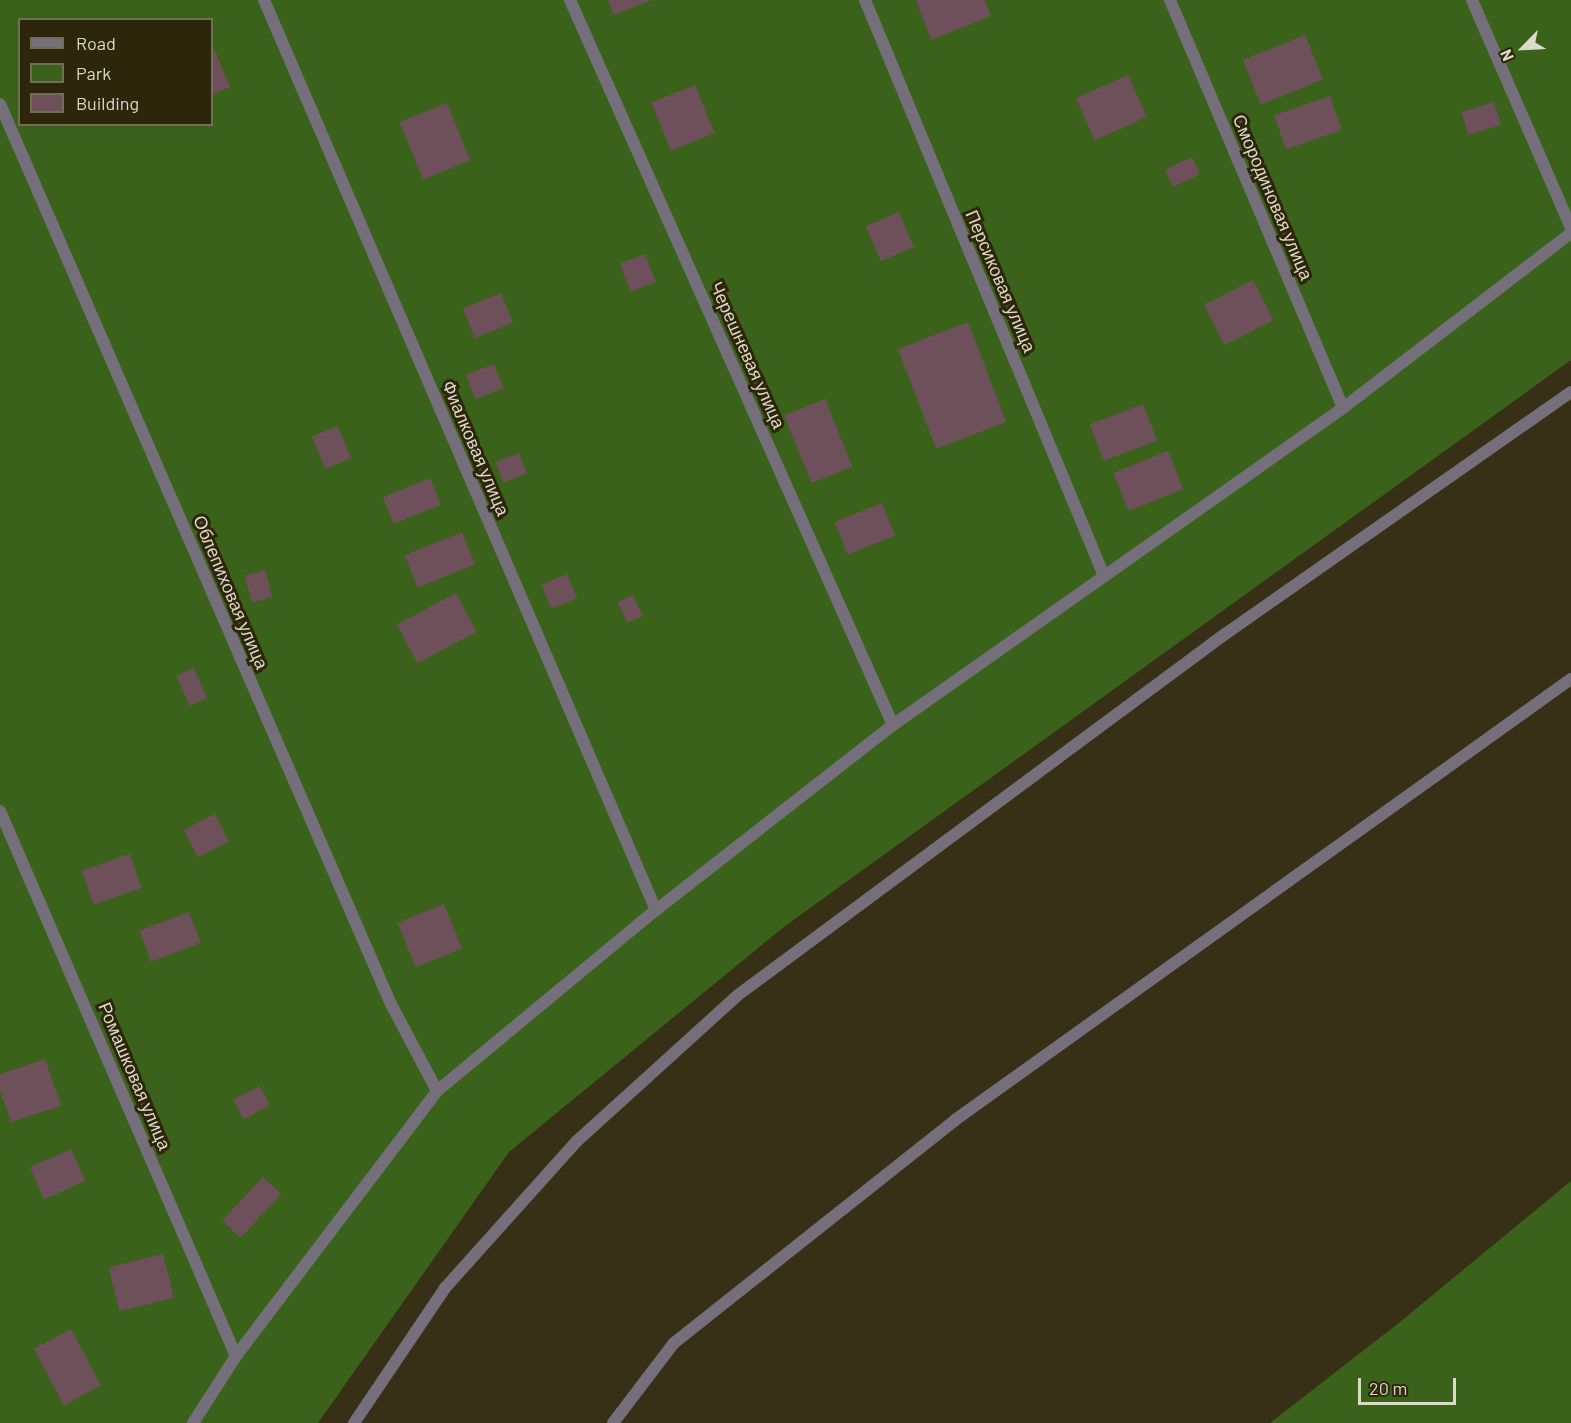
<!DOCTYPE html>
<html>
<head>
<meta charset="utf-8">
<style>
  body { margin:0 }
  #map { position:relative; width:1571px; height:1423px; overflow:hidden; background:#373016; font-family:Barlow,sans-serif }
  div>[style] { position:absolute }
  .green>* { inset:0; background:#3b621b }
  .building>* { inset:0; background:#6e505b; transform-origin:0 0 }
  .service>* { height:12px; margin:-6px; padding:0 6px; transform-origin:6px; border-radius:6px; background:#756f7b }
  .minor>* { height:12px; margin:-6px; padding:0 6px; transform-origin:6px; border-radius:6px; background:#756f7b }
  .tertiary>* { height:12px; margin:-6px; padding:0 6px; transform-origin:6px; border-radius:6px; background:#756f7b }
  span { translate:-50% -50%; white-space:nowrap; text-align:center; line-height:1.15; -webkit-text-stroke:6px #2d260b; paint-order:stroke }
  .street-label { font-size:18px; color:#dcd9c9 }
  .legend { position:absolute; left:18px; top:18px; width:195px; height:108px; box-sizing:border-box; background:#2d260b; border:2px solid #736e57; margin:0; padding:8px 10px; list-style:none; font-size:18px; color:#dcd9c9 }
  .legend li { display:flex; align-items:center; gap:12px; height:30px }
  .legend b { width:30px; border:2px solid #736e57 }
  .north { position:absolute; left:1493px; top:18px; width:60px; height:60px; -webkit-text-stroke:4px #2d260b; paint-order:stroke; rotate:246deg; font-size:16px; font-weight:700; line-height:24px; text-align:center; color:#dcd9c9 }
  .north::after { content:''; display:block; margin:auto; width:21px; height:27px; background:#dcd9c9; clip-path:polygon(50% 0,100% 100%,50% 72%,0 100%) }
  .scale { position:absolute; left:1358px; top:1378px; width:98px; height:27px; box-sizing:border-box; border:3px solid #dcd9c9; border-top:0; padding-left:8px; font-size:18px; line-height:21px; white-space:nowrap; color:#dcd9c9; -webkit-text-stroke:4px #2d260b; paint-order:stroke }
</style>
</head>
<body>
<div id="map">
  <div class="green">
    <i style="clip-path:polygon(evenodd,0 0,1571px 0,1571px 360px,785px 926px,509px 1152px,318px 1423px,0 1423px,0 0,20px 20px,212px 20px,212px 124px,20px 124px,20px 20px)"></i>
    <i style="clip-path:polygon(1571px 1181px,1571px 1423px,1270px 1423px,1400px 1322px)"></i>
  </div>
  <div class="building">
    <i style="clip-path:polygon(608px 0,652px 0,614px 15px)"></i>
    <i style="clip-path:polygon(916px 0,985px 0,991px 16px,931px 40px)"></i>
    <i style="left:1305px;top:35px;width:48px;height:67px;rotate:68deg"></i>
    <i style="clip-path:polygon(214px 49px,230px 87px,212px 94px,212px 50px)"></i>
    <i style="left:1128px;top:75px;width:46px;height:57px;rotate:66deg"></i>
    <i style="left:695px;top:85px;width:52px;height:47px;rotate:68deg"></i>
    <i style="left:1330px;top:96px;width:36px;height:59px;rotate:71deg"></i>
    <i style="left:1494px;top:102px;width:24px;height:34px;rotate:73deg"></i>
    <i style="left:447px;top:103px;width:62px;height:51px;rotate:68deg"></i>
    <i style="left:1192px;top:157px;width:19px;height:30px;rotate:65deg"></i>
    <i style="left:899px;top:212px;width:38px;height:36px;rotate:67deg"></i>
    <i style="left:645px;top:254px;width:30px;height:27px;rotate:69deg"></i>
    <i style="left:1253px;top:280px;width:45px;height:55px;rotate:63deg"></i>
    <i style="left:501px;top:293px;width:32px;height:41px;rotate:68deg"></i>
    <i style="left:968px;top:322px;width:107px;height:75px;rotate:69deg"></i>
    <i style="left:494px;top:364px;width:26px;height:30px;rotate:69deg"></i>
    <i style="left:825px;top:399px;width:73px;height:44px;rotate:68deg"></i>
    <i style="left:1143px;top:404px;width:39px;height:57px;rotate:69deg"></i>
    <i style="left:338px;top:426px;width:35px;height:28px;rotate:68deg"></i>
    <i style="left:1168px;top:451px;width:41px;height:59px;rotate:68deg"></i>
    <i style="left:519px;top:453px;width:22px;height:25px;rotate:69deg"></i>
    <i style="left:430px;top:478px;width:29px;height:51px;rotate:68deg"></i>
    <i style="left:882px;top:503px;width:35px;height:51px;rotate:68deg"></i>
    <i style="left:462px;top:532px;width:35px;height:62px;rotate:68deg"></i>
    <i style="left:265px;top:570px;width:28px;height:21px;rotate:75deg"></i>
    <i style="left:567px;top:574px;width:26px;height:28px;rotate:67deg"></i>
    <i style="left:456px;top:593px;width:44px;height:67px;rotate:62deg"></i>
    <i style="left:633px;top:595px;width:23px;height:17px;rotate:65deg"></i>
    <i style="left:194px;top:668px;width:33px;height:19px;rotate:67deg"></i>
    <i style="left:215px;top:814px;width:31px;height:35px;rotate:63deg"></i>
    <i style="left:130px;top:854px;width:36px;height:51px;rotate:71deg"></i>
    <i style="left:444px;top:904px;width:48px;height:50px;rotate:68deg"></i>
    <i style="left:189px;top:912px;width:33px;height:53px;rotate:69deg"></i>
    <i style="clip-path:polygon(45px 1059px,61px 1106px,11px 1122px,0 1090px,0 1074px)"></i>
    <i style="left:260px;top:1086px;width:22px;height:30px;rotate:63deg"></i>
    <i style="left:71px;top:1149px;width:35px;height:45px;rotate:66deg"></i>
    <i style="left:263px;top:1177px;width:25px;height:60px;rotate:43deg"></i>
    <i style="left:163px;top:1254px;width:45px;height:56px;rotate:76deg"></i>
    <i style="left:71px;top:1329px;width:64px;height:42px;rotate:62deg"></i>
  </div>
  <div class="service">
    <i style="left:354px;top:1423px;width:163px;rotate:-56deg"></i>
    <i style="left:445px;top:1288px;width:198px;rotate:-48.1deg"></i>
    <i style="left:577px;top:1141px;width:217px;rotate:-42.2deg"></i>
    <i style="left:738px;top:995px;width:601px;rotate:-36.55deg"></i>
    <i style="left:1221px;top:637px;width:427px;rotate:-35deg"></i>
  </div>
  <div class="minor">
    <i style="left:264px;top:0;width:991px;rotate:66.7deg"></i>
    <i style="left:570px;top:0;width:794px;rotate:65.99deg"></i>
    <i style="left:865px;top:0;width:624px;rotate:67.46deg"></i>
    <i style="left:1170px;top:0;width:443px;rotate:67deg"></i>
    <i style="left:1472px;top:0;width:249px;rotate:66.5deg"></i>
    <i style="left:0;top:104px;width:981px;rotate:66.52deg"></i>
    <i style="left:391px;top:1004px;width:98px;rotate:62.1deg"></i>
    <i style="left:0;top:811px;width:594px;rotate:66.59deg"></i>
    <i style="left:193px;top:1423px;width:80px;rotate:-57.3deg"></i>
    <i style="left:236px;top:1356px;width:333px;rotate:-52.8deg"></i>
    <i style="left:437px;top:1091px;width:284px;rotate:-39.6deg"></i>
    <i style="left:656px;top:910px;width:301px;rotate:-38deg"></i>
    <i style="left:893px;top:725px;width:550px;rotate:-35.16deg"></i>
    <i style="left:1343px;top:408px;width:287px;rotate:-37.5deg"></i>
  </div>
  <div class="tertiary">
    <i style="left:613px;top:1423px;width:101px;rotate:-52.7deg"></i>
    <i style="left:674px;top:1343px;width:359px;rotate:-38.4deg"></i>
    <i style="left:955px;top:1120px;width:758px;rotate:-35.6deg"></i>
  </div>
  <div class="street-label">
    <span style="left:1273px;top:197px;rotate:67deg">Смородиновая улица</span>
    <span style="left:1001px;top:281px;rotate:67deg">Персиковая улица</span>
    <span style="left:748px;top:355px;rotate:66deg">Черешневая улица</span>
    <span style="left:476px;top:448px;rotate:67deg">Фиалковая улица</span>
    <span style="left:231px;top:592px;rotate:67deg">Облепиховая улица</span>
    <span style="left:135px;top:1076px;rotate:67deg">Ромашковая улица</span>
  </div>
  <ul class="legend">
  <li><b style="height:8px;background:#756f7b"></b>Road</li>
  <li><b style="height:16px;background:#3b621b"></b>Park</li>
  <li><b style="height:16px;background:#6e505b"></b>Building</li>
  </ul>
  <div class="north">N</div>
  <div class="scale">20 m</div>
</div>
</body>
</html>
